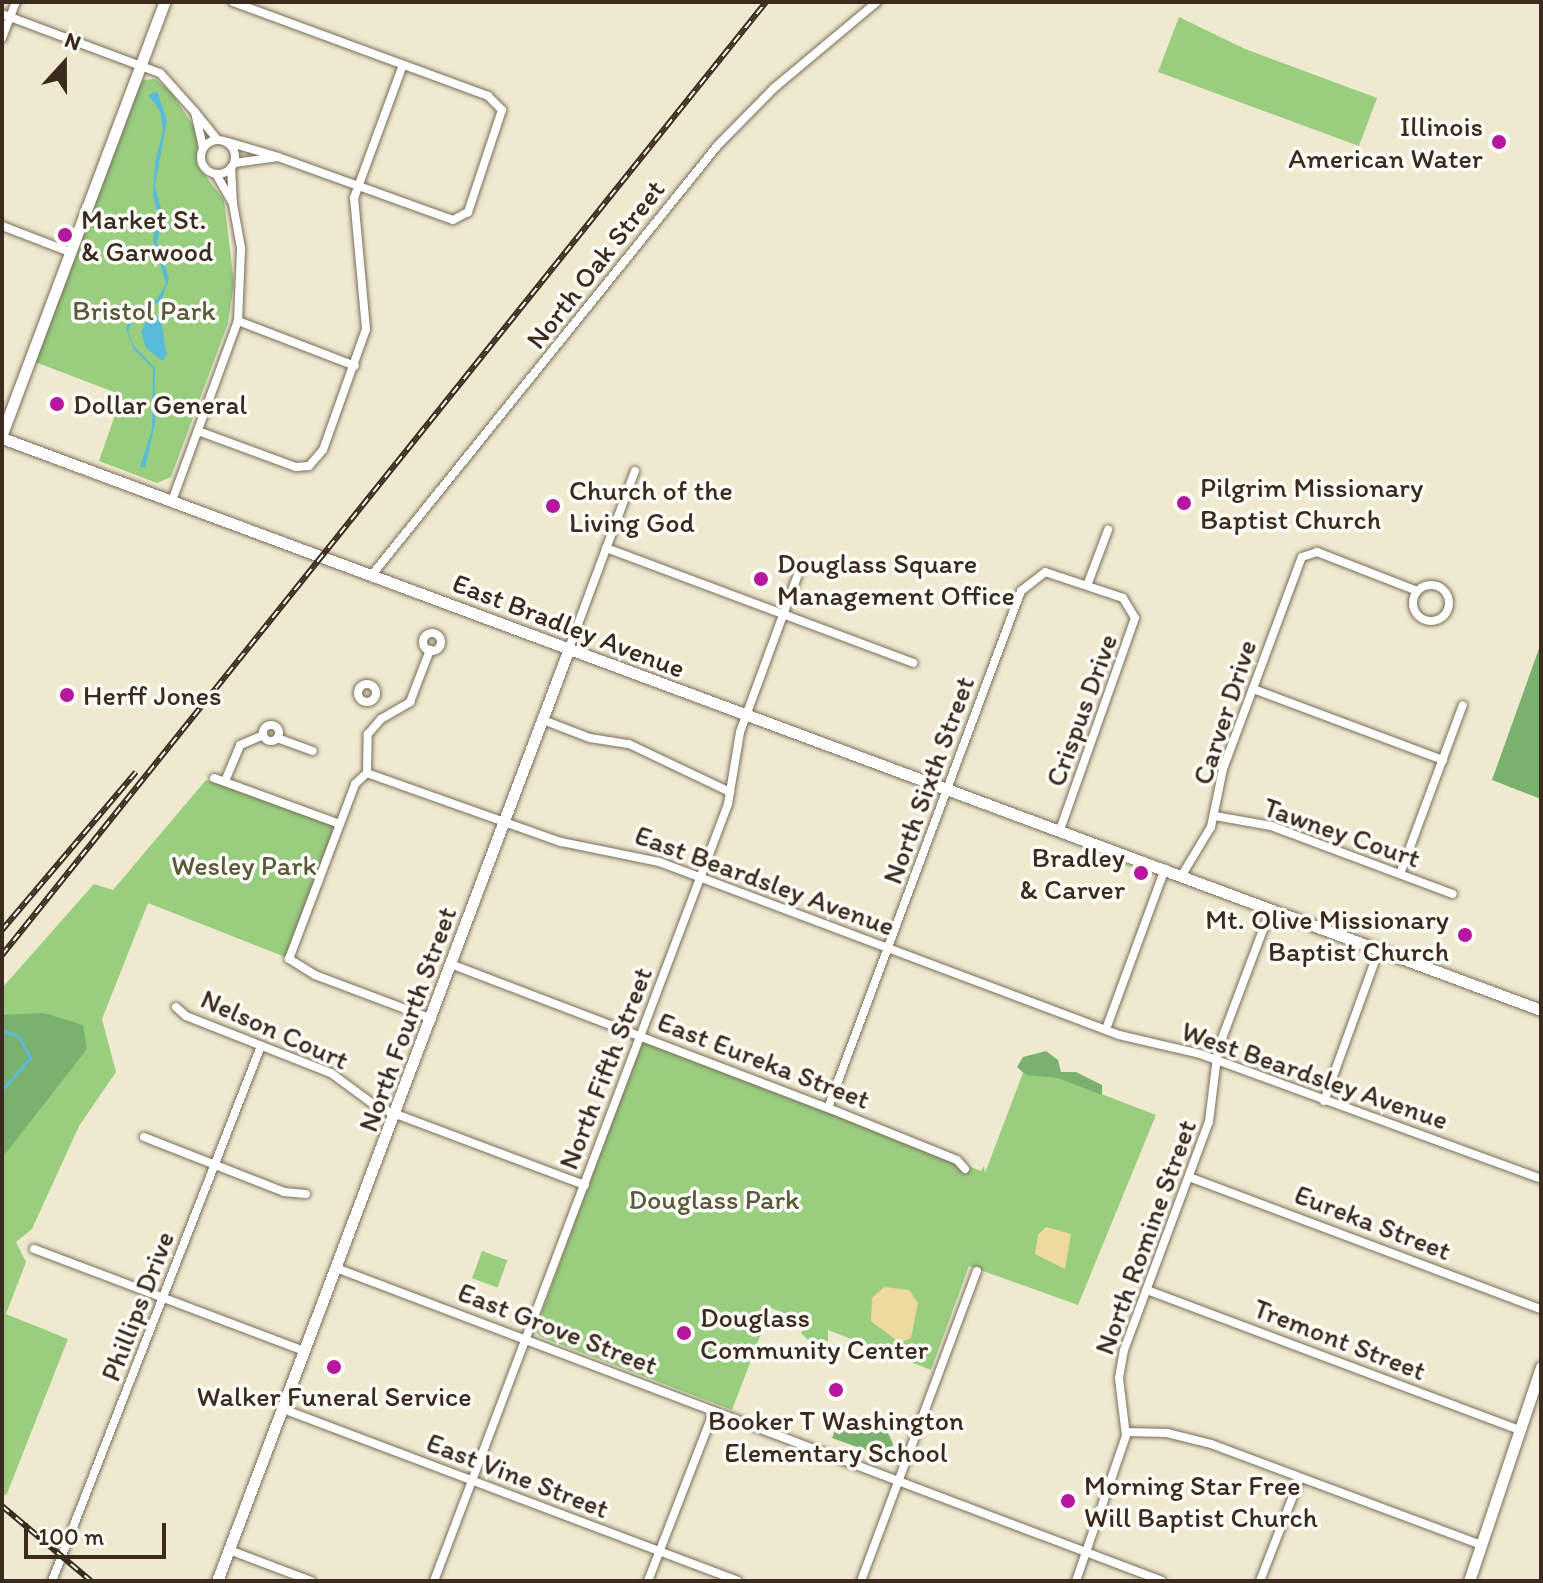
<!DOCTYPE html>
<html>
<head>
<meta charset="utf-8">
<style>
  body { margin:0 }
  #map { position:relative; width:1543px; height:1583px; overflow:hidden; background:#efe9cf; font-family:Itim,sans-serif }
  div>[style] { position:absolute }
  .green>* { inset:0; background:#99ce7f; transform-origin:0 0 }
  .forest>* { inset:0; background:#7ab16e }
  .sand>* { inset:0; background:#eeda9e }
  .water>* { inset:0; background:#5abbd8 }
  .stream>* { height:3px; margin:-1.5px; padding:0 1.5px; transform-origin:1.5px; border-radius:1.5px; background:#5abbd8 }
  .roads { filter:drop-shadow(0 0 2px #7a6d5c) drop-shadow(0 0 2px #7a6d5c) }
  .street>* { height:8px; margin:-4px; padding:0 4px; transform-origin:4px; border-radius:4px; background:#fff }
  .street>.ring { margin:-4px; padding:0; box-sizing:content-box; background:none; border:8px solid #fff; border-radius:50% }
  .secondary>* { height:11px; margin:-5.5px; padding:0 5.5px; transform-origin:5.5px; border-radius:5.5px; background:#fff }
  .rail>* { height:6px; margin-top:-3px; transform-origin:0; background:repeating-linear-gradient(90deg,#fdfcf7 0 9px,#3b2a1e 0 18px); box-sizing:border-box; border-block:2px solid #3b2a1e }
  .dots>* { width:22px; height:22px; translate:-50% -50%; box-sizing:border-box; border:4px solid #fdfcf7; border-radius:50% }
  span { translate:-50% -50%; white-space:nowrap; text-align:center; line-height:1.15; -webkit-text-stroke:7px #fdfcf7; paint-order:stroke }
  .poi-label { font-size:28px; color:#3b2a1e }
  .right { translate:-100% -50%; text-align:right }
  .left { translate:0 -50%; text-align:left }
  .street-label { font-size:28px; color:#3b2a1e }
  .park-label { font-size:28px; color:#575b3b }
  .frame { position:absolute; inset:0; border:4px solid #3b2a1e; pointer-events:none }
  .north { position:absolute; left:24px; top:24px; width:80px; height:80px; -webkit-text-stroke:6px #fdfcf7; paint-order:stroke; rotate:21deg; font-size:22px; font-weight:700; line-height:32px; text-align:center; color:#3b2a1e }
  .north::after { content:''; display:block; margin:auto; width:28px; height:36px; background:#3b2a1e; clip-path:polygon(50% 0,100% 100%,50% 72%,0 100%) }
  .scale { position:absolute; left:24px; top:1523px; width:142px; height:36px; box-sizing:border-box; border:4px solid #3b2a1e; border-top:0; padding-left:10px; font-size:24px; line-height:28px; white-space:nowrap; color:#3b2a1e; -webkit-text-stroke:6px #fdfcf7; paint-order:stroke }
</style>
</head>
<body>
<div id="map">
  <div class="green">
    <i style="clip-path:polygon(1179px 17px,1245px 49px,1377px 98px,1359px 146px,1158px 72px)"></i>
    <i style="clip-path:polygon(155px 79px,171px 92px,197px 131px,197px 165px,224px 200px,234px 283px,228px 323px,171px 477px,157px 483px,99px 461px,122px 395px,35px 362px,139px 87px,143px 80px)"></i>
    <i style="clip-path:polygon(206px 780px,340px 825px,285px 957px,148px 903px,102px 1019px,116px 1072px,79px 1126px,32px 1229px,16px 1242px,26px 1262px,6px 1314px,68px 1339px,6px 1496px,2px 1492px,2px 988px,94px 884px,113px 890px)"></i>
    <i style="clip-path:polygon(642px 1039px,981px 1171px,984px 1166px,985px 1173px,1026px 1065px,1156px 1115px,1078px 1305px,969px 1266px,931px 1370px,828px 1330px,828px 1341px,811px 1343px,801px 1333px,808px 1322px,771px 1308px,732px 1410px,541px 1337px,535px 1331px)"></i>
    <i style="left:482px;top:1251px;width:27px;height:29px;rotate:20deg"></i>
  </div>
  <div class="forest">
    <i style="clip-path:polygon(1541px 643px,1541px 799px,1492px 780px)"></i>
    <i style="clip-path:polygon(44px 1013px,83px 1025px,87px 1049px,2px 1158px,2px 1015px)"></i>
    <i style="clip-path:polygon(1046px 1051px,1058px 1060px,1061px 1072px,1076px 1072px,1102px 1085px,1102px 1095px,1058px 1078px,1026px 1075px,1017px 1067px,1023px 1057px)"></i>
    <i style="clip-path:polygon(840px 1419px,874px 1432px,877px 1427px,887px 1431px,893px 1444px,888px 1458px,832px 1438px)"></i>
  </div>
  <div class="sand">
    <i style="clip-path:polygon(1046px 1227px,1071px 1234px,1065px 1269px,1035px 1254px,1038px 1235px)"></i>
    <i style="clip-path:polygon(884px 1287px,909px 1290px,918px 1303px,911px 1338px,900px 1343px,871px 1321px,872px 1298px)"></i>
  </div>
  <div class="water">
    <i style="clip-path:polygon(157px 91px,167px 120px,155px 186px,163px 216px,157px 242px,169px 279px,161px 301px,136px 313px,128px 331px,133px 345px,155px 368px,155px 424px,145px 468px,140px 467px,152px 429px,153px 368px,134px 350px,126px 329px,131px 314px,157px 299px,166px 284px,153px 239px,158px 215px,153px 195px,155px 162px,163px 131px,160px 111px,148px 95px)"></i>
    <i style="clip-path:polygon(160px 315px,167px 355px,162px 361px,146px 348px,141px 332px,148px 317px)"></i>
  </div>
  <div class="stream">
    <i style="left:2px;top:1031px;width:16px;rotate:14deg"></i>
    <i style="left:18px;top:1035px;width:26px;rotate:62deg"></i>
    <i style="left:30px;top:1058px;width:43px;rotate:131.2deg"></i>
  </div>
  <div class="roads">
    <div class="street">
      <i style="left:233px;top:2px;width:272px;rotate:20.2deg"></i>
      <i style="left:488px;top:96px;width:20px;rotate:45deg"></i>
      <i style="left:502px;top:110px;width:108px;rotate:108.4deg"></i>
      <i style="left:468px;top:212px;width:17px;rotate:152deg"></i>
      <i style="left:453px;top:220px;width:186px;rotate:-160.2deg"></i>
      <i style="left:2px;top:14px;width:169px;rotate:20.5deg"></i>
      <i style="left:160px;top:73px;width:52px;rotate:48.1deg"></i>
      <i style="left:2px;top:38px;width:39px;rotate:-69deg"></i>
      <i class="ring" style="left:201px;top:140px;width:26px;height:26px"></i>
      <i style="left:228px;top:142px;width:52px;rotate:16.7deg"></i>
      <i style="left:278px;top:157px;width:44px;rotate:172.2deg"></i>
      <i style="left:203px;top:147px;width:36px;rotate:-103deg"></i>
      <i style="left:195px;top:112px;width:35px;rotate:51deg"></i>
      <i style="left:216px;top:174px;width:34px;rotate:60deg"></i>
      <i style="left:233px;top:204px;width:36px;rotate:-93deg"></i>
      <i style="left:2px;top:226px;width:70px;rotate:21deg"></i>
      <i style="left:238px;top:321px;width:125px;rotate:21deg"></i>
      <i style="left:198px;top:431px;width:104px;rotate:20.2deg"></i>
      <i style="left:296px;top:467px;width:13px;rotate:-4deg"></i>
      <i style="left:309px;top:466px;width:21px;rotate:-49deg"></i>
      <i style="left:323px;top:450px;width:128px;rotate:-70.4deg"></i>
      <i style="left:366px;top:329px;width:132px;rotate:-95.2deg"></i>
      <i style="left:354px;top:198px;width:142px;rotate:-69.8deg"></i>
      <i style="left:172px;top:501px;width:192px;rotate:-69.9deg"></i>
      <i style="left:238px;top:321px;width:73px;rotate:-87.6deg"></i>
      <i style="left:241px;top:248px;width:45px;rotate:-100.3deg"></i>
      <i style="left:606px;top:548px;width:328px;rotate:20.5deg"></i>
      <i style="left:371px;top:576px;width:553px;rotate:-51.16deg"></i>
      <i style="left:718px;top:145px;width:80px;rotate:-45.5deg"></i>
      <i style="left:774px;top:88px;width:134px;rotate:-39.9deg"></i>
      <i style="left:1088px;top:583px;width:57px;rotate:-69.3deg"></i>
      <i class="ring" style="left:1413px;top:585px;width:28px;height:28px"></i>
      <i class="ring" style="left:423px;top:633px;width:10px;height:10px"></i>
      <i style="left:568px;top:651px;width:192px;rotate:-69.6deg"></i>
      <i class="ring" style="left:358px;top:684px;width:10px;height:10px"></i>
      <i style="left:1253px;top:689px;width:203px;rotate:20.5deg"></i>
      <i style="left:543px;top:720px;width:50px;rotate:21deg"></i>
      <i style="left:590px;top:738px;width:39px;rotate:9deg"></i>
      <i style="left:629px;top:744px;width:112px;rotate:25.4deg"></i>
      <i class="ring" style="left:263px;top:725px;width:8px;height:8px"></i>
      <i style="left:277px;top:738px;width:38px;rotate:20deg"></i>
      <i style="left:367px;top:773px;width:39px;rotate:-89deg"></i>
      <i style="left:368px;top:734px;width:20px;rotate:-49deg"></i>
      <i style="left:381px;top:719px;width:34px;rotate:-30deg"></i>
      <i style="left:410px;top:702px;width:56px;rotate:-69deg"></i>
      <i style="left:214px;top:778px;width:134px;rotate:20.1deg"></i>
      <i style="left:225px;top:781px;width:39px;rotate:-67deg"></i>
      <i style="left:240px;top:745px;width:25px;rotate:-23deg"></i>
      <i style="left:1215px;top:816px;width:57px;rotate:10.1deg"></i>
      <i style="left:1271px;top:826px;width:194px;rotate:20.5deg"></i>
      <i style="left:1400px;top:874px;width:180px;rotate:-69.6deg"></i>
      <i style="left:1182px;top:875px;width:56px;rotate:-58.9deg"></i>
      <i style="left:1211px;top:827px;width:59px;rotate:-78.3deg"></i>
      <i style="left:1223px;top:769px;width:226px;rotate:-69.6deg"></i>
      <i style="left:1302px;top:557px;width:16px;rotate:-18deg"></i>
      <i style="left:1317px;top:552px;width:107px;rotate:21.3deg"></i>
      <i style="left:453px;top:965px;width:401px;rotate:20.9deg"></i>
      <i style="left:828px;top:1108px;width:139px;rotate:22deg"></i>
      <i style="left:957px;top:1160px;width:12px;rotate:48deg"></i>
      <i style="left:176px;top:1007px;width:13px;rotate:42deg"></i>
      <i style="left:186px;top:1016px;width:156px;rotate:21.5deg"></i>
      <i style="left:331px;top:1073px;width:57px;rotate:36.5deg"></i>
      <i style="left:377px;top:1107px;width:222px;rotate:20.6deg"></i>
      <i style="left:432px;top:1019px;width:125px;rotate:-159.4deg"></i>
      <i style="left:315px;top:975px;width:31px;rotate:-148deg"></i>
      <i style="left:289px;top:959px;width:187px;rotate:-69.3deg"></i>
      <i style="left:355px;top:784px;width:16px;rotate:-43deg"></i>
      <i style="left:367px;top:773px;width:206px;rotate:19.6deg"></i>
      <i style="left:561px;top:842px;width:100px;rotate:11.5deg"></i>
      <i style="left:659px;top:862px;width:491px;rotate:20.6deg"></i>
      <i style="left:1119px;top:1035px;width:83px;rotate:13.2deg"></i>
      <i style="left:1200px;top:1054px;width:363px;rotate:20.1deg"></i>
      <i style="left:1106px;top:1029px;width:171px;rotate:-69.8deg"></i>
      <i style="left:1324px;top:1101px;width:161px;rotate:-70deg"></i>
      <i style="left:828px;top:1108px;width:552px;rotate:-69.53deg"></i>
      <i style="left:1021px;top:591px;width:31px;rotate:-38deg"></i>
      <i style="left:1045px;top:572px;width:82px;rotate:18.4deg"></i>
      <i style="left:1123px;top:598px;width:23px;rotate:59deg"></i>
      <i style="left:1135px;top:618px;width:225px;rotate:109.5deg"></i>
      <i style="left:144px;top:1137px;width:150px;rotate:21.4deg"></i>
      <i style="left:284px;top:1192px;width:22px;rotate:5deg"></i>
      <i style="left:1189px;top:1177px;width:376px;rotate:20.6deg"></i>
      <i style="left:34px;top:1249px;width:289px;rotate:20.7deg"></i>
      <i style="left:336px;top:1268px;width:883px;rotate:20.75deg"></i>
      <i style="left:1147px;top:1290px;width:395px;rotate:20.6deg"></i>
      <i style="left:283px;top:1409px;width:486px;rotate:20.7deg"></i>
      <i style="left:1126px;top:1432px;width:41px;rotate:1.4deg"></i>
      <i style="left:1167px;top:1433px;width:45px;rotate:14deg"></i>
      <i style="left:1211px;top:1444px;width:288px;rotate:20.5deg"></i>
      <i style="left:229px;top:1550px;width:88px;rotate:20.7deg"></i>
      <i style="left:52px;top:1581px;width:574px;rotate:-68.66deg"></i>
      <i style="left:434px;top:1581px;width:831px;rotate:-69.27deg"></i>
      <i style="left:728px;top:804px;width:73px;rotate:-80.5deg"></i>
      <i style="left:740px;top:732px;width:177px;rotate:-69.8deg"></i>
      <i style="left:648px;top:1581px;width:182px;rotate:-68.8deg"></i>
      <i style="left:861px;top:1581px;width:331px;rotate:-69.5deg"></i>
      <i style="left:1076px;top:1581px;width:153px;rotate:-71deg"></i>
      <i style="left:1126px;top:1436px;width:58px;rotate:-96.9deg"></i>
      <i style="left:1119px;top:1378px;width:28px;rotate:-80deg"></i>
      <i style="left:1124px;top:1350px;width:243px;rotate:-69.6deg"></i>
      <i style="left:1209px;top:1122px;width:74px;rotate:-83deg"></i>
      <i style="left:1218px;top:1049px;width:150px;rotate:-69.3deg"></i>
      <i style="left:1260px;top:1581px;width:110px;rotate:-68.8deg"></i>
    </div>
    <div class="secondary">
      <i style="left:2px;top:434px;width:461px;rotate:-69.4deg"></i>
      <i style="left:2px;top:438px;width:1642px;rotate:20.39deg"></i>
      <i style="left:217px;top:1581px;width:994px;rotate:-69.32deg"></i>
      <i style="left:1469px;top:1581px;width:226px;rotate:-71.4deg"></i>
    </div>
  </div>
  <div class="rail">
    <i style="left:2px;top:930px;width:207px;rotate:-49.7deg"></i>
    <i style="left:2px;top:955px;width:1221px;rotate:-51.28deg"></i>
    <i style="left:2px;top:1506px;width:116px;rotate:40.1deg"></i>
  </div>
  <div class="dots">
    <i style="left:1499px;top:142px;background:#b5179e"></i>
    <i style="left:65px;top:235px;background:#b5179e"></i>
    <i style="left:57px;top:404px;background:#b5179e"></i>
    <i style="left:1184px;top:503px;background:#b5179e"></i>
    <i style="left:553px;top:506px;background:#b5179e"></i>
    <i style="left:761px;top:579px;background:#b5179e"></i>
    <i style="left:67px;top:695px;background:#b5179e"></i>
    <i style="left:1141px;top:873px;background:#b5179e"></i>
    <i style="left:1465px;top:935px;background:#b5179e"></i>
    <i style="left:684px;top:1333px;background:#b5179e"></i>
    <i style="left:334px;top:1367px;background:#b5179e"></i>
    <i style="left:836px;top:1390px;background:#b5179e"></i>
    <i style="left:1068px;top:1501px;background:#b5179e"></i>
  </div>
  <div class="poi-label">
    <span class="right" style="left:1483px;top:142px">Illinois<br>American Water</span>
    <span class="left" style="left:81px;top:235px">Market St.<br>&amp; Garwood</span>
    <span class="left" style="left:73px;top:404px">Dollar General</span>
    <span class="left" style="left:1200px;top:503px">Pilgrim Missionary<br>Baptist Church</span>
    <span class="left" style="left:569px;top:506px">Church of the<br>Living God</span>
    <span class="left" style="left:777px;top:579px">Douglass Square<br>Management Office</span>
    <span class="left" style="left:83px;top:695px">Herff Jones</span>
    <span class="right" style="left:1125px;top:873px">Bradley<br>&amp; Carver</span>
    <span class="right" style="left:1449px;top:935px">Mt. Olive Missionary<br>Baptist Church</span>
    <span class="left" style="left:700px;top:1333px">Douglass<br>Community Center</span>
    <span style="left:334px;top:1396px">Walker Funeral Service</span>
    <span style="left:836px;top:1436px">Booker T Washington<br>Elementary School</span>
    <span class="left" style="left:1084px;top:1501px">Morning Star Free<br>Will Baptist Church</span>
  </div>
  <div class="street-label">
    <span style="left:595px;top:264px;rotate:-52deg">North Oak Street</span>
    <span style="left:569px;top:625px;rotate:21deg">East Bradley Avenue</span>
    <span style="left:1081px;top:710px;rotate:-70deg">Crispus Drive</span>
    <span style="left:1224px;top:712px;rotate:-72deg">Carver Drive</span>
    <span style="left:928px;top:780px;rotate:-70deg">North Sixth Street</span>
    <span style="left:1342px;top:832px;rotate:19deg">Tawney Court</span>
    <span style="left:765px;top:880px;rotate:20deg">East Beardsley Avenue</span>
    <span style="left:407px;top:1019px;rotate:-70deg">North Fourth Street</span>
    <span style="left:275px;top:1029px;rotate:24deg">Nelson Court</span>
    <span style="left:764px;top:1060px;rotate:21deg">East Eureka Street</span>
    <span style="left:605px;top:1068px;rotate:-69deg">North Fifth Street</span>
    <span style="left:1315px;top:1075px;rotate:19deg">West Beardsley Avenue</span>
    <span style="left:1373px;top:1222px;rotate:21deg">Eureka Street</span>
    <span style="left:1145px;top:1237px;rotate:-70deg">North Romine Street</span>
    <span style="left:137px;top:1306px;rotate:-69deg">Phillips Drive</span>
    <span style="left:558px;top:1328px;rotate:21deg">East Grove Street</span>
    <span style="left:1340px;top:1339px;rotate:21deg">Tremont Street</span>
    <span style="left:518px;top:1475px;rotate:21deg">East Vine Street</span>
  </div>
  <div class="park-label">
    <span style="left:144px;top:310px">Bristol Park</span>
    <span style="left:244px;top:865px">Wesley Park</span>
    <span style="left:714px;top:1199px">Douglass Park</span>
  </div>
  <div class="frame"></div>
  <div class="north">N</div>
  <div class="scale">100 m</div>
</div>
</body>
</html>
